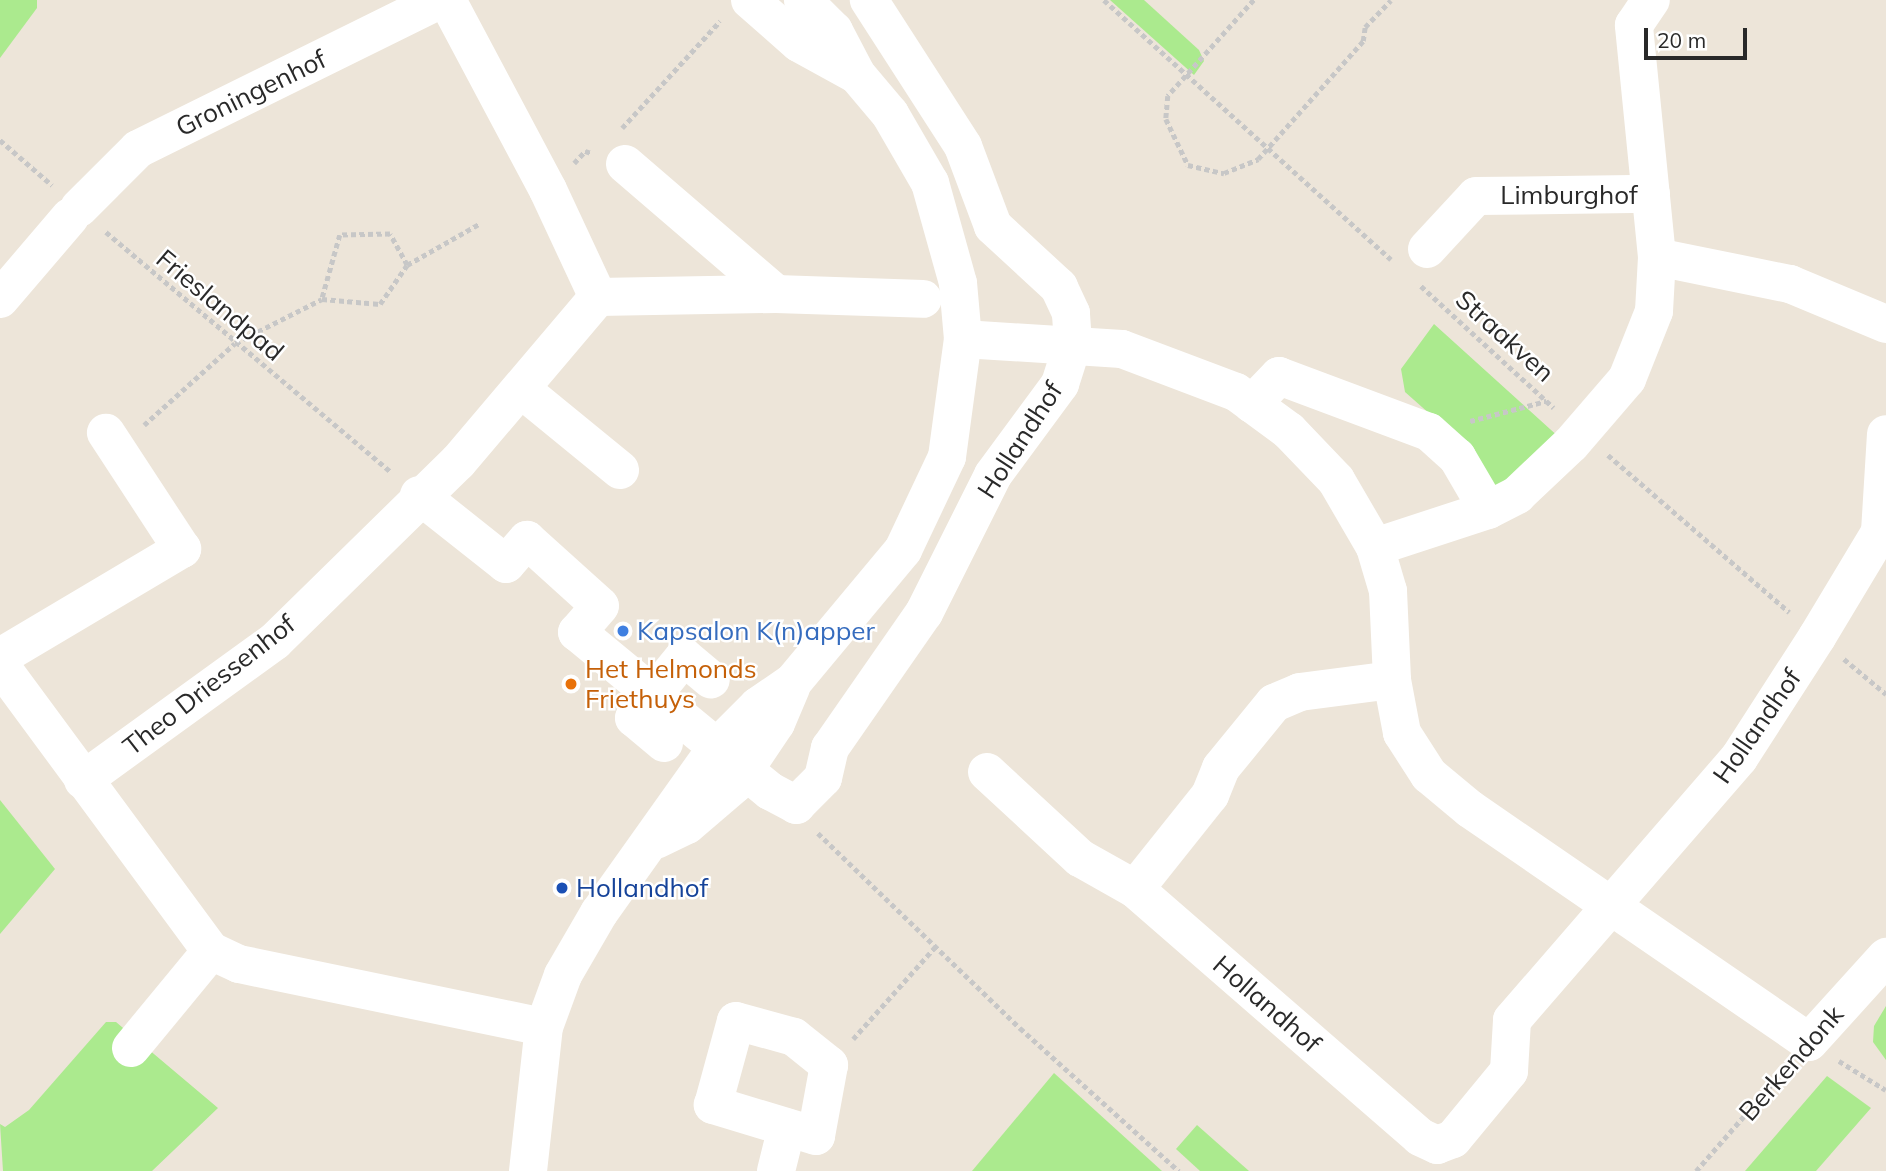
<!DOCTYPE html>
<html>
<head>
<meta charset="utf-8">
<style>
  body { margin:0 }
  #map { position:relative; width:1886px; height:1171px; overflow:hidden; background:#ede5d9; font-family:Mulish,sans-serif }
  div>[style] { position:absolute }
  .green>* { inset:0; background:#abea8e }
  .path>* { height:4.5px; margin-top:-2.25px; transform-origin:0; background:repeating-linear-gradient(90deg,#c7c7c7 0 5px,transparent 0 8.5px) }
  .minor>* { height:38px; margin:-19px; padding:0 19px; transform-origin:19px; border-radius:19px; background:#fff }
  .dots>* { width:19px; height:19px; translate:-50% -50%; box-sizing:border-box; border:4px solid #fff; border-radius:50% }
  span { translate:-50% -50%; white-space:nowrap; text-align:center; line-height:1.15; -webkit-text-stroke:5px #fff; paint-order:stroke }
  .street-label { font-size:26px; color:#292929 }
  .shop-label { font-size:26px; color:#366cbe }
  .left { translate:0 -50%; text-align:left }
  .food-label { font-size:26px; color:#c56008 }
  .transit-label { font-size:26px; color:#164399 }
  .scale { position:absolute; left:1644px; top:28px; width:103px; height:32px; box-sizing:border-box; border:4px solid #292929; border-top:0; padding-left:9px; font-size:21px; line-height:24px; white-space:nowrap; color:#292929; -webkit-text-stroke:5px #fff; paint-order:stroke }
</style>
</head>
<body>
<div id="map">
  <div class="green">
    <i style="clip-path:polygon(0 0,37px 0,37px 8px,0 58px)"></i>
    <i style="clip-path:polygon(1110px 0,1144px 0,1199px 50px,1204px 61px,1194px 75px)"></i>
    <i style="clip-path:polygon(1434px 324px,1561px 439px,1494px 492px,1431px 415px,1405px 392px,1401px 369px)"></i>
    <i style="clip-path:polygon(0 800px,55px 869px,0 934px)"></i>
    <i style="clip-path:polygon(1886px 1006px,1886px 1060px,1873px 1042px,1874px 1026px)"></i>
    <i style="clip-path:polygon(106px 1022px,116px 1022px,218px 1108px,152px 1171px,3px 1171px,0 1124px,5px 1127px,29px 1110px)"></i>
    <i style="clip-path:polygon(1054px 1073px,1162px 1171px,972px 1171px)"></i>
    <i style="clip-path:polygon(1827px 1076px,1871px 1108px,1816px 1171px,1745px 1171px)"></i>
    <i style="clip-path:polygon(1197px 1125px,1249px 1171px,1200px 1171px,1176px 1149px)"></i>
  </div>
  <div class="path">
    <i style="left:1104px;top:0;width:387px;rotate:42.1deg"></i>
    <i style="left:1254px;top:0;width:129px;rotate:131.9deg"></i>
    <i style="left:1168px;top:96px;width:23px;rotate:95deg"></i>
    <i style="left:1166px;top:119px;width:51px;rotate:64.4deg"></i>
    <i style="left:1188px;top:165px;width:37px;rotate:13deg"></i>
    <i style="left:1224px;top:173px;width:37px;rotate:-22deg"></i>
    <i style="left:1258px;top:159px;width:158px;rotate:-48.3deg"></i>
    <i style="left:1363px;top:41px;width:14px;rotate:-82deg"></i>
    <i style="left:1365px;top:27px;width:37px;rotate:-46deg"></i>
    <i style="left:622px;top:128px;width:145px;rotate:-47.5deg"></i>
    <i style="left:0;top:140px;width:69px;rotate:40.9deg"></i>
    <i style="left:574px;top:163px;width:16px;rotate:-47deg"></i>
    <i style="left:585px;top:151px;width:6px;rotate:18deg"></i>
    <i style="left:106px;top:232px;width:373px;rotate:40.1deg"></i>
    <i style="left:407px;top:265px;width:83px;rotate:-29.7deg"></i>
    <i style="left:1421px;top:286px;width:180px;rotate:42.5deg"></i>
    <i style="left:1470px;top:421px;width:79px;rotate:-14.7deg"></i>
    <i style="left:144px;top:425px;width:122px;rotate:-42deg"></i>
    <i style="left:235px;top:343px;width:97px;rotate:-26.8deg"></i>
    <i style="left:322px;top:299px;width:58px;rotate:4.9deg"></i>
    <i style="left:380px;top:304px;width:47px;rotate:-55.3deg"></i>
    <i style="left:407px;top:265px;width:35px;rotate:-119deg"></i>
    <i style="left:390px;top:234px;width:50px;rotate:178.9deg"></i>
    <i style="left:340px;top:235px;width:66px;rotate:105.7deg"></i>
    <i style="left:1608px;top:455px;width:240px;rotate:40.9deg"></i>
    <i style="left:1844px;top:659px;width:55px;rotate:39.8deg"></i>
    <i style="left:818px;top:833px;width:281px;rotate:44deg"></i>
    <i style="left:1020px;top:1028px;width:214px;rotate:42deg"></i>
    <i style="left:853px;top:1039px;width:125px;rotate:-48.3deg"></i>
    <i style="left:1839px;top:1061px;width:55px;rotate:31.7deg"></i>
    <i style="left:1696px;top:1171px;width:135px;rotate:-48.9deg"></i>
  </div>
  <div class="minor">
    <i style="left:447px;top:0;width:215px;rotate:62deg"></i>
    <i style="left:548px;top:190px;width:118px;rotate:65deg"></i>
    <i style="left:750px;top:0;width:65px;rotate:41.3deg"></i>
    <i style="left:799px;top:43px;width:66px;rotate:28.9deg"></i>
    <i style="left:625px;top:164px;width:199px;rotate:40.7deg"></i>
    <i style="left:79px;top:208px;width:83px;rotate:-45deg"></i>
    <i style="left:138px;top:149px;width:337px;rotate:-26.3deg"></i>
    <i style="left:1427px;top:249px;width:72px;rotate:-47.2deg"></i>
    <i style="left:1476px;top:196px;width:175px;rotate:-0.7deg"></i>
    <i style="left:1657px;top:257px;width:136px;rotate:11.5deg"></i>
    <i style="left:1790px;top:284px;width:104px;rotate:22.6deg"></i>
    <i style="left:0;top:299px;width:108px;rotate:-49.5deg"></i>
    <i style="left:963px;top:339px;width:159px;rotate:3.6deg"></i>
    <i style="left:1122px;top:349px;width:122px;rotate:20.7deg"></i>
    <i style="left:1236px;top:392px;width:66px;rotate:36.3deg"></i>
    <i style="left:1289px;top:431px;width:68px;rotate:46.2deg"></i>
    <i style="left:1336px;top:480px;width:78px;rotate:59.8deg"></i>
    <i style="left:1375px;top:547px;width:46px;rotate:73.5deg"></i>
    <i style="left:1388px;top:591px;width:89px;rotate:87.4deg"></i>
    <i style="left:1392px;top:680px;width:54px;rotate:79.3deg"></i>
    <i style="left:1402px;top:733px;width:50px;rotate:57.3deg"></i>
    <i style="left:1429px;top:775px;width:53px;rotate:39.7deg"></i>
    <i style="left:1470px;top:809px;width:411px;rotate:34.5deg"></i>
    <i style="left:1809px;top:1042px;width:115px;rotate:-47.8deg"></i>
    <i style="left:521px;top:389px;width:128px;rotate:39.3deg"></i>
    <i style="left:1252px;top:404px;width:39px;rotate:-46deg"></i>
    <i style="left:1279px;top:376px;width:160px;rotate:20.5deg"></i>
    <i style="left:1429px;top:432px;width:38px;rotate:42deg"></i>
    <i style="left:1457px;top:457px;width:61px;rotate:59.7deg"></i>
    <i style="left:419px;top:495px;width:111px;rotate:38.4deg"></i>
    <i style="left:506px;top:564px;width:32px;rotate:-49deg"></i>
    <i style="left:527px;top:540px;width:98px;rotate:42.1deg"></i>
    <i style="left:600px;top:606px;width:35px;rotate:131deg"></i>
    <i style="left:577px;top:632px;width:250px;rotate:39.5deg"></i>
    <i style="left:770px;top:791px;width:30px;rotate:28deg"></i>
    <i style="left:796px;top:805px;width:38px;rotate:-45deg"></i>
    <i style="left:823px;top:778px;width:31px;rotate:-77deg"></i>
    <i style="left:830px;top:748px;width:165px;rotate:-55.2deg"></i>
    <i style="left:924px;top:613px;width:154px;rotate:-63.4deg"></i>
    <i style="left:993px;top:475px;width:113px;rotate:-53.6deg"></i>
    <i style="left:1060px;top:384px;width:43px;rotate:-72.4deg"></i>
    <i style="left:1073px;top:343px;width:30px;rotate:-94deg"></i>
    <i style="left:1071px;top:313px;width:29px;rotate:-115deg"></i>
    <i style="left:1059px;top:287px;width:90px;rotate:-137.3deg"></i>
    <i style="left:993px;top:226px;width:85px;rotate:-110.6deg"></i>
    <i style="left:963px;top:146px;width:174px;rotate:-122.8deg"></i>
    <i style="left:1375px;top:547px;width:119px;rotate:-18.1deg"></i>
    <i style="left:1488px;top:510px;width:33px;rotate:-27deg"></i>
    <i style="left:1517px;top:495px;width:74px;rotate:-43.4deg"></i>
    <i style="left:1571px;top:444px;width:86px;rotate:-49.3deg"></i>
    <i style="left:1627px;top:379px;width:73px;rotate:-68.3deg"></i>
    <i style="left:1654px;top:311px;width:54px;rotate:-86.8deg"></i>
    <i style="left:1657px;top:257px;width:233px;rotate:-95.7deg"></i>
    <i style="left:1634px;top:25px;width:30px;rotate:-56deg"></i>
    <i style="left:0;top:657px;width:212px;rotate:-30.7deg"></i>
    <i style="left:182px;top:549px;width:139px;rotate:-123.2deg"></i>
    <i style="left:0;top:665px;width:355px;rotate:53.6deg"></i>
    <i style="left:211px;top:951px;width:31px;rotate:25deg"></i>
    <i style="left:239px;top:964px;width:311px;rotate:11.7deg"></i>
    <i style="left:1392px;top:680px;width:93px;rotate:172.6deg"></i>
    <i style="left:1300px;top:692px;width:28px;rotate:157deg"></i>
    <i style="left:1274px;top:703px;width:84px;rotate:129.2deg"></i>
    <i style="left:1221px;top:768px;width:29px;rotate:112deg"></i>
    <i style="left:1210px;top:795px;width:120px;rotate:128.6deg"></i>
    <i style="left:1135px;top:889px;width:378px;rotate:41deg"></i>
    <i style="left:1420px;top:1137px;width:19px;rotate:25deg"></i>
    <i style="left:1437px;top:1145px;width:17px;rotate:-21deg"></i>
    <i style="left:1453px;top:1139px;width:88px;rotate:-50.5deg"></i>
    <i style="left:1509px;top:1071px;width:51px;rotate:-86.6deg"></i>
    <i style="left:1512px;top:1020px;width:347px;rotate:-49.1deg"></i>
    <i style="left:1739px;top:758px;width:144px;rotate:-57.2deg"></i>
    <i style="left:1817px;top:637px;width:122px;rotate:-59deg"></i>
    <i style="left:1880px;top:532px;width:98px;rotate:-86.5deg"></i>
    <i style="left:664px;top:743px;width:39px;rotate:-140deg"></i>
    <i style="left:634px;top:718px;width:79px;rotate:-50.7deg"></i>
    <i style="left:684px;top:657px;width:35px;rotate:40deg"></i>
    <i style="left:987px;top:772px;width:127px;rotate:42.8deg"></i>
    <i style="left:1080px;top:858px;width:63px;rotate:29.4deg"></i>
    <i style="left:83px;top:780px;width:237px;rotate:-35.9deg"></i>
    <i style="left:275px;top:641px;width:256px;rotate:-44.4deg"></i>
    <i style="left:458px;top:462px;width:216px;rotate:-49.7deg"></i>
    <i style="left:598px;top:297px;width:178px;rotate:-1deg"></i>
    <i style="left:776px;top:294px;width:147px;rotate:1.9deg"></i>
    <i style="left:656px;top:840px;width:34px;rotate:-26deg"></i>
    <i style="left:687px;top:825px;width:63px;rotate:-40.5deg"></i>
    <i style="left:735px;top:784px;width:73px;rotate:-56.1deg"></i>
    <i style="left:776px;top:723px;width:39px;rotate:-67deg"></i>
    <i style="left:736px;top:1021px;width:60px;rotate:15.4deg"></i>
    <i style="left:794px;top:1037px;width:45px;rotate:38.7deg"></i>
    <i style="left:829px;top:1065px;width:72px;rotate:100.4deg"></i>
    <i style="left:816px;top:1136px;width:108px;rotate:-163.2deg"></i>
    <i style="left:713px;top:1105px;width:87px;rotate:-74.7deg"></i>
    <i style="left:131px;top:1048px;width:126px;rotate:-50.5deg"></i>
    <i style="left:528px;top:1171px;width:145px;rotate:-83.7deg"></i>
    <i style="left:544px;top:1027px;width:55px;rotate:-69.9deg"></i>
    <i style="left:563px;top:975px;width:72px;rotate:-59.9deg"></i>
    <i style="left:599px;top:913px;width:204px;rotate:-54.6deg"></i>
    <i style="left:717px;top:747px;width:58px;rotate:-45deg"></i>
    <i style="left:758px;top:706px;width:42px;rotate:-34.4deg"></i>
    <i style="left:793px;top:682px;width:172px;rotate:-50.2deg"></i>
    <i style="left:903px;top:550px;width:103px;rotate:-64.7deg"></i>
    <i style="left:947px;top:457px;width:119px;rotate:-82.3deg"></i>
    <i style="left:963px;top:339px;width:56px;rotate:-95.1deg"></i>
    <i style="left:958px;top:283px;width:104px;rotate:-105.6deg"></i>
    <i style="left:930px;top:183px;width:80px;rotate:-120.1deg"></i>
    <i style="left:890px;top:114px;width:51px;rotate:-130.2deg"></i>
    <i style="left:857px;top:75px;width:50px;rotate:-117.6deg"></i>
    <i style="left:834px;top:31px;width:44px;rotate:-135deg"></i>
    <i style="left:776px;top:1171px;width:45px;rotate:-76deg"></i>
  </div>
  <div class="dots">
    <i style="left:623px;top:631px;background:#3f7fe0"></i>
    <i style="left:571px;top:684px;background:#e8710a"></i>
    <i style="left:562px;top:888px;background:#1a4fb4"></i>
  </div>
  <div class="street-label">
    <span style="left:251px;top:93px;rotate:-26deg">Groningenhof</span>
    <span style="left:1569px;top:195px">Limburghof</span>
    <span style="left:220px;top:305px;rotate:40deg">Frieslandpad</span>
    <span style="left:1505px;top:336px;rotate:42deg">Straakven</span>
    <span style="left:1020px;top:440px;rotate:-57deg">Hollandhof</span>
    <span style="left:209px;top:685px;rotate:-38deg">Theo Driessenhof</span>
    <span style="left:1757px;top:726px;rotate:-55deg">Hollandhof</span>
    <span style="left:1267px;top:1004px;rotate:41deg">Hollandhof</span>
    <span style="left:1791px;top:1063px;rotate:-49deg">Berkendonk</span>
  </div>
  <div class="shop-label">
    <span class="left" style="left:637px;top:631px">Kapsalon K(n)apper</span>
  </div>
  <div class="food-label">
    <span class="left" style="left:585px;top:684px">Het Helmonds<br>Friethuys</span>
  </div>
  <div class="transit-label">
    <span class="left" style="left:576px;top:888px">Hollandhof</span>
  </div>
  <div class="scale">20 m</div>
</div>
</body>
</html>
